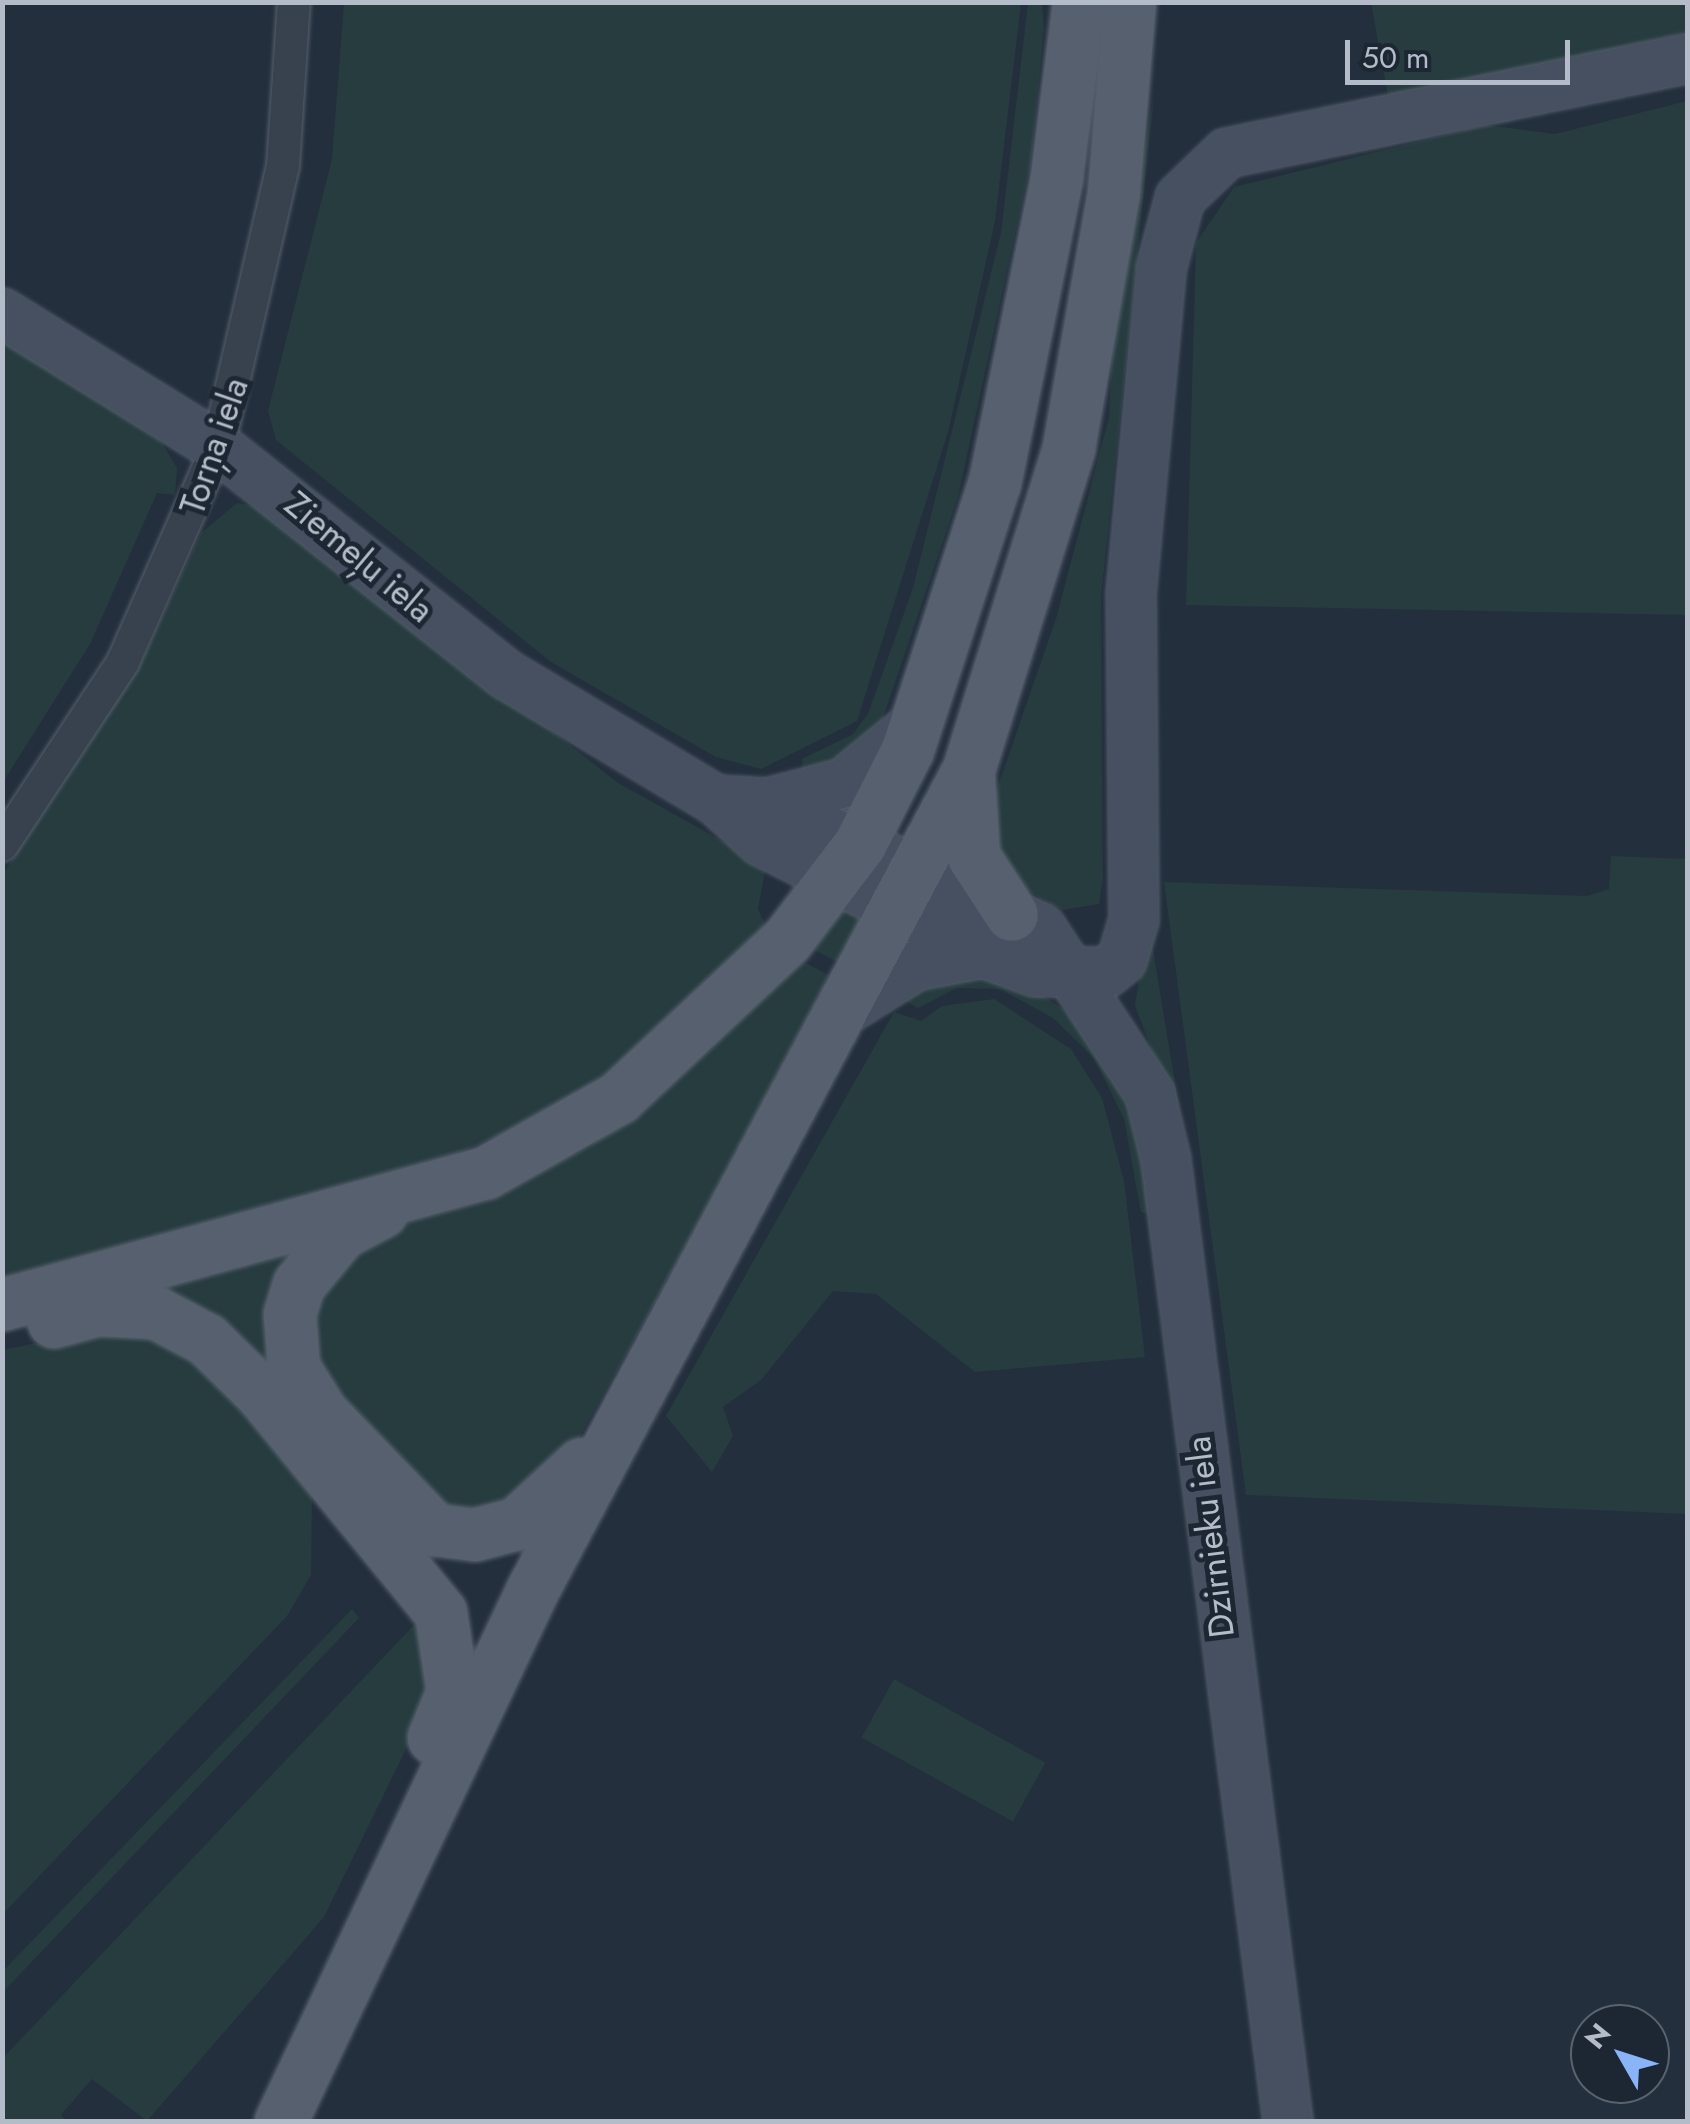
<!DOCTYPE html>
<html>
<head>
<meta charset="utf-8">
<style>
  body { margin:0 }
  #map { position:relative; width:1690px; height:2124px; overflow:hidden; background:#242f3e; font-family:Jost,sans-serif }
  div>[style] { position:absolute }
  .green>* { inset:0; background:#263c3f; transform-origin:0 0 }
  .roads { filter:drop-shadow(0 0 2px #565f6c) drop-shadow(0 0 2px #565f6c) }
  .street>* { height:32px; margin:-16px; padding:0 16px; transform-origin:16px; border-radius:16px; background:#38414e }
  .secondary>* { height:48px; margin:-24px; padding:0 24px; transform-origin:24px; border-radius:24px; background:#465061 }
  .primary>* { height:52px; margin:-26px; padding:0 26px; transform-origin:26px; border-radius:26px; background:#56606e }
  span { translate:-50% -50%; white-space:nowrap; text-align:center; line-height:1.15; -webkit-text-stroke:10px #1d2633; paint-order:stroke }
  .street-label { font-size:35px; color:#b4bcc9 }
  .frame { position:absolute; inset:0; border:5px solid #b4bcc9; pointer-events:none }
  .north { position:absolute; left:1570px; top:2004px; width:100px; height:100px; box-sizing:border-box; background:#1d2633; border:2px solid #59626f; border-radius:50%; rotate:309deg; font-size:28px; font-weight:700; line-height:40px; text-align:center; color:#b4bcc9 }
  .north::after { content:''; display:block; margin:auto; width:35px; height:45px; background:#8ab4f8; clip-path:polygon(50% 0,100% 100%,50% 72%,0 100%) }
  .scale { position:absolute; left:1345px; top:40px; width:225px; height:45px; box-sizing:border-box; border:5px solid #b4bcc9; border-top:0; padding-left:12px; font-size:30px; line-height:35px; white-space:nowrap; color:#b4bcc9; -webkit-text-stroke:8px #1d2633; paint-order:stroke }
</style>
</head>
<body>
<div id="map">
  <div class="green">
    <i style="clip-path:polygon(344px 3px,1021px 3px,995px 221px,948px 432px,857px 721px,761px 769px,716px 757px,551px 662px,276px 440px,268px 411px,332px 159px)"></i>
    <i style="clip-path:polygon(1028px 3px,1042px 3px,1044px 28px,1031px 160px,958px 497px,877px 736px,803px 788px,802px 759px,853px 734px,868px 714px,913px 588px,1001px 233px)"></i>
    <i style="clip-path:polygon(1371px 3px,1687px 3px,1687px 32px,1389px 101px)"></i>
    <i style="clip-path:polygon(1154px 96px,1101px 597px,1103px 878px,1099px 904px,1062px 910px,1000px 875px,991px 806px,1056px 619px,1109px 417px,1113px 329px)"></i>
    <i style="clip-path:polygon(1687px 101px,1687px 615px,1186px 605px,1196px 243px,1234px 187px,1486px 125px,1555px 134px)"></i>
    <i style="clip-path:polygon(3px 335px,156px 433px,177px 468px,175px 495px,157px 493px,90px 644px,3px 782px)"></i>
    <i style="clip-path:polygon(237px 503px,270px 508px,618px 783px,766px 865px,758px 909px,770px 935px,653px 1046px,548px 1113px,456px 1154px,3px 1289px,3px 874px,142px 661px,201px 533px)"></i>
    <i style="clip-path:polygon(1611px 856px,1687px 859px,1687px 1514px,1246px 1495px,1164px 882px,1587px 896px,1609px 889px)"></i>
    <i style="clip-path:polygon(839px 908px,861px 918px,843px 965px,805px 945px)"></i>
    <i style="clip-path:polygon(1148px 920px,1183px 1131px,1135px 1006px)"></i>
    <i style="clip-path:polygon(796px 958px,836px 979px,561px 1470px,532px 1502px,447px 1517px,314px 1381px,316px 1285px,366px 1239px,589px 1148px)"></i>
    <i style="clip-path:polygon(947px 970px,1027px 985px,1078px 1019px,1129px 1091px,1155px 1212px,1141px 1213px,1124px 1119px,1094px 1058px,1053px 1018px,1000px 989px,957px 988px,918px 1008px,902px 999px)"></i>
    <i style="clip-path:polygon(994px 999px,1071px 1049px,1102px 1098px,1124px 1181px,1145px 1357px,975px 1372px,876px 1294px,833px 1291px,761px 1380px,723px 1407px,733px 1436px,712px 1472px,666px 1416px,894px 1012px,921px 1021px,942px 1006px)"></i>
    <i style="clip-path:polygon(304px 1242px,283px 1372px,145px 1286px)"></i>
    <i style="clip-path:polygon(137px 1322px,254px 1406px,312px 1497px,311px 1575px,287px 1616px,3px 1914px,3px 1350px)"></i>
    <i style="clip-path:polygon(352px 1609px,359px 1618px,3px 1992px,3px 1971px)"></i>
    <i style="clip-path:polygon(415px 1624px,435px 1674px,423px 1714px,324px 1917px,147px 2121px,92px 2079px,61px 2115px,67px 2121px,3px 2121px,2px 2059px)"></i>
    <i style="left:894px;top:1679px;width:173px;height:67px;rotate:29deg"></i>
  </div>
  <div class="roads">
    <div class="street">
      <i style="left:2px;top:845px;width:219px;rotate:-56.5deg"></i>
      <i style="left:123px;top:662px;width:235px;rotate:-66.2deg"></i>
      <i style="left:218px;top:447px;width:288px;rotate:-77deg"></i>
      <i style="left:283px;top:166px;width:164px;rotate:-86.2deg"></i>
    </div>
    <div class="secondary">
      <i style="left:2px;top:313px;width:254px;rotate:31.8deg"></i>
      <i style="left:218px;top:447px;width:368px;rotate:38.3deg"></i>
      <i style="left:507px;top:675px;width:244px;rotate:30.9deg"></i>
      <i style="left:716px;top:800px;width:61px;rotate:42.3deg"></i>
      <i style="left:761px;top:841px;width:250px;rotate:26.7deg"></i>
      <i style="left:984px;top:953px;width:55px;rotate:20.1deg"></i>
      <i style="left:1036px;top:972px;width:71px"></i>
      <i style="left:1107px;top:972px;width:19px;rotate:-39deg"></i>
      <i style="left:1122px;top:960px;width:42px;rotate:-73.3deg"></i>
      <i style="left:1134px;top:920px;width:325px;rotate:-90.5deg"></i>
      <i style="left:1131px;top:595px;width:327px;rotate:-84.7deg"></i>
      <i style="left:1161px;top:269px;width:73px;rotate:-75deg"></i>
      <i style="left:1180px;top:198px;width:65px;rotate:-43.8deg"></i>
      <i style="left:1227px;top:153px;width:471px;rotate:-11.6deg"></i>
      <i style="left:716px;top:800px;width:52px;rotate:3.3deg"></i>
      <i style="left:768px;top:803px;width:300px;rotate:24.6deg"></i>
      <i style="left:1041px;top:928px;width:199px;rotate:56.7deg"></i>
      <i style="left:1150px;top:1094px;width:68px;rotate:76.4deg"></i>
      <i style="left:1166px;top:1160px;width:970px;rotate:82.77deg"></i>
      <i style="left:768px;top:803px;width:79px;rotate:-14.7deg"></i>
      <i style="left:844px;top:783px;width:93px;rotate:-39.3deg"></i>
      <i style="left:850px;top:1007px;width:77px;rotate:-32.2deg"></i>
      <i style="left:915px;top:966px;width:70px;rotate:-10.7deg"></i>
    </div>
    <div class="primary">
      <i style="left:969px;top:777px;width:80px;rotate:86.4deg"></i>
      <i style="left:974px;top:857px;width:69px;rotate:56.8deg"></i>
      <i style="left:382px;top:1212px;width:45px;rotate:152.3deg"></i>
      <i style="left:342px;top:1233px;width:67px;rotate:129.6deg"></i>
      <i style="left:299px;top:1285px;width:31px;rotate:107deg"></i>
      <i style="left:290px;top:1315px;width:53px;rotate:85.7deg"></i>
      <i style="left:294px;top:1368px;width:53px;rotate:58.1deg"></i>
      <i style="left:322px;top:1413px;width:163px;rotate:46deg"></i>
      <i style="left:435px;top:1530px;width:40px;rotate:7.1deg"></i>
      <i style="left:475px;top:1535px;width:43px;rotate:-14.7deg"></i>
      <i style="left:517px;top:1524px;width:88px;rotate:-42.7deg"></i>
      <i style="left:2px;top:1305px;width:502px;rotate:-15.26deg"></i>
      <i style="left:486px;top:1173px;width:153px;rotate:-29.4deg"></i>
      <i style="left:619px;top:1098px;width:230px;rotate:-43.1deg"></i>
      <i style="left:787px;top:941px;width:121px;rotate:-52.8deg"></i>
      <i style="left:860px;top:845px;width:106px;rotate:-63.2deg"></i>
      <i style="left:908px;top:750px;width:281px;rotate:-72deg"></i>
      <i style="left:995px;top:483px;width:312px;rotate:-78.5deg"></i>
      <i style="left:1057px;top:177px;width:176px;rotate:-82.8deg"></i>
      <i style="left:54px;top:1322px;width:46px;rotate:-15.3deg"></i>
      <i style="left:98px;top:1310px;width:58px;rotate:3deg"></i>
      <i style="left:156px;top:1313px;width:58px;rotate:27.9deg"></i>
      <i style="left:207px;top:1340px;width:76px;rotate:44.5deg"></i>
      <i style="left:261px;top:1393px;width:284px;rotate:50.7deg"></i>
      <i style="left:441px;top:1613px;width:80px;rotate:81.4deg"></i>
      <i style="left:453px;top:1692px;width:50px;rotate:112.4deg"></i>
      <i style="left:281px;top:2122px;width:589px;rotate:-64.65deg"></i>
      <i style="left:533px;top:1590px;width:929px;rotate:-62deg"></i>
      <i style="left:969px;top:770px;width:337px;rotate:-72.7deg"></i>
      <i style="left:1069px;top:448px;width:260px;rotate:-80deg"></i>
      <i style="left:1114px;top:192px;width:191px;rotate:-85.2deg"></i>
    </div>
  </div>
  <div class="street-label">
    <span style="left:214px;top:446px;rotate:-71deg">Torņa iela</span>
    <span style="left:359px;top:557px;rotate:40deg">Ziemeļu iela</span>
    <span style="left:1210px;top:1537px;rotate:-97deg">Dzirnieku iela</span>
  </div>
  <div class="frame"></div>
  <div class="north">N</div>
  <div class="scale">50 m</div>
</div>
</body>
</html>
